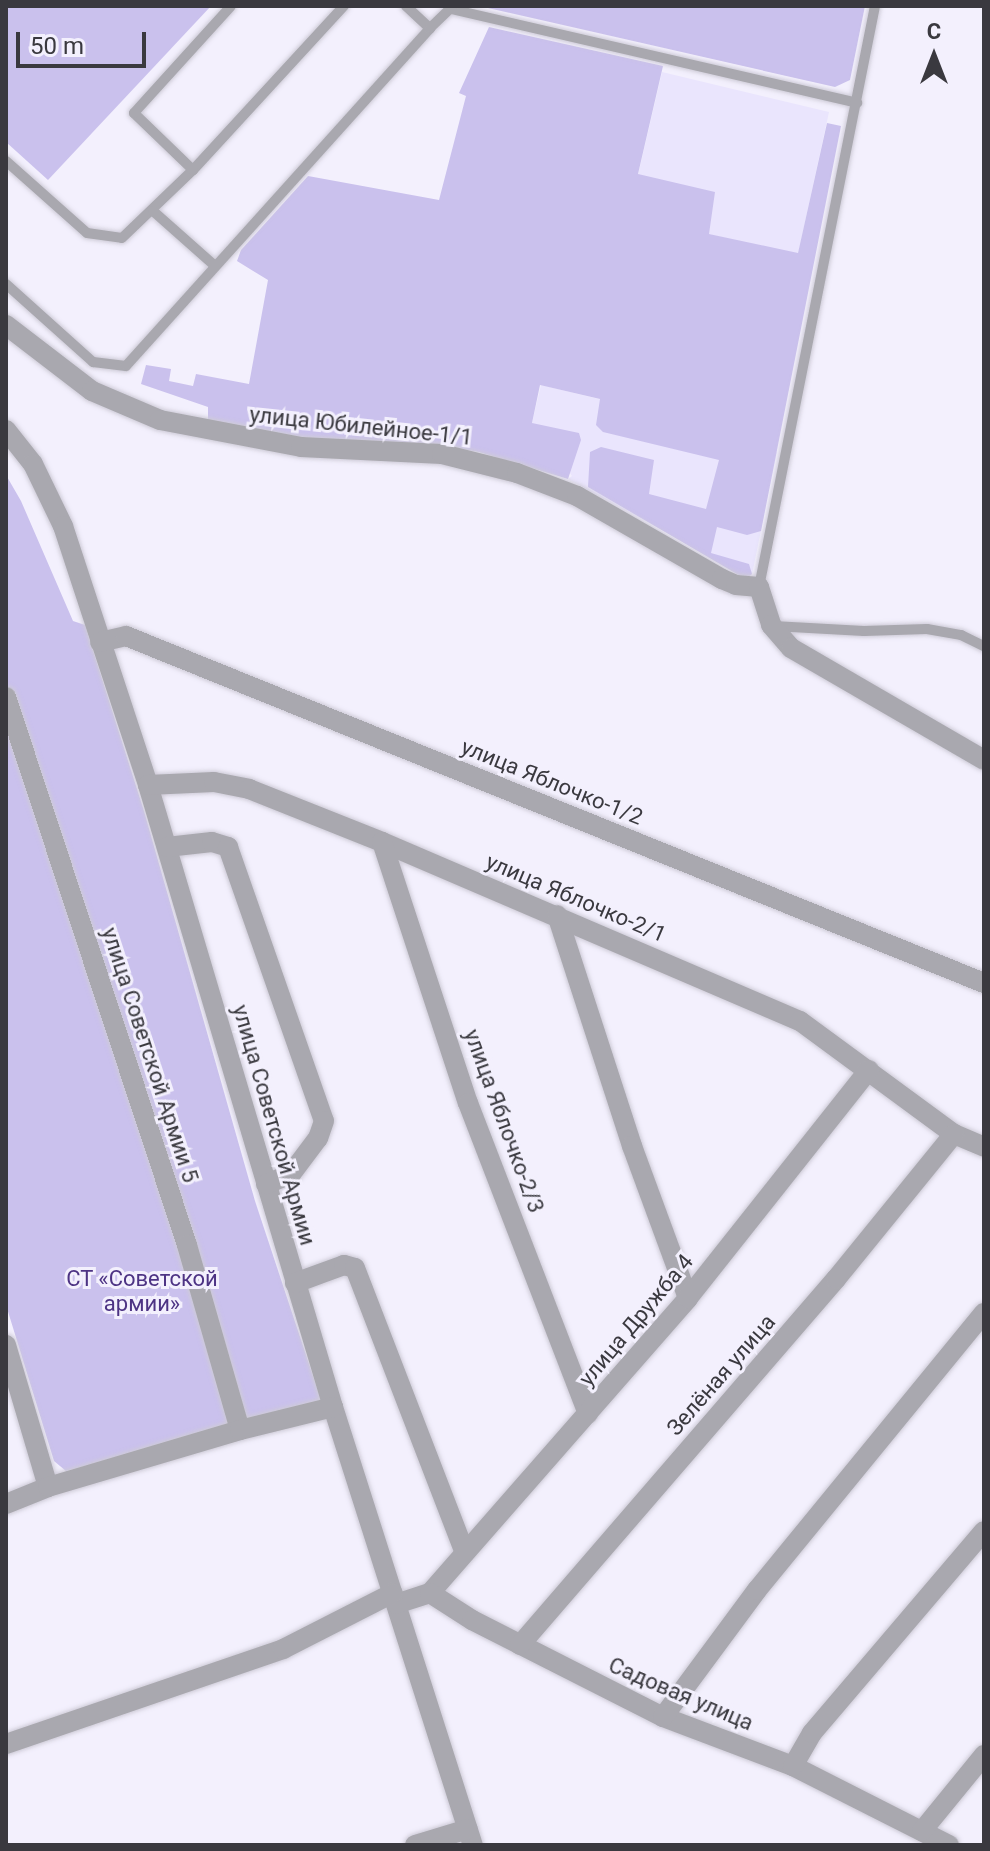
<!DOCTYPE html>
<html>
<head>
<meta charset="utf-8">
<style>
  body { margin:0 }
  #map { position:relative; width:990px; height:1851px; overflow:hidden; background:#f3f0fd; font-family:Roboto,sans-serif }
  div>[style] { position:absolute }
  .built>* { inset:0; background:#eae5fd }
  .green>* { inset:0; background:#cac1ed }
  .roads { filter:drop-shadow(0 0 2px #cecbd7) drop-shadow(0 0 2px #cecbd7) }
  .service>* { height:10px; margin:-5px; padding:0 5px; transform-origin:5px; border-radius:5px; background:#a9a8af }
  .minor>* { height:20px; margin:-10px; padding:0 10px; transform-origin:10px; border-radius:10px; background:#a9a8af }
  span { translate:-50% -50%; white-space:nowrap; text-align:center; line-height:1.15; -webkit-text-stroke:6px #f3f0fd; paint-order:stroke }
  .street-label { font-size:22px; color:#3a393f }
  .park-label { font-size:22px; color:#4d3384 }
  .frame { position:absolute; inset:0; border:8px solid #3a393f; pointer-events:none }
  .north { position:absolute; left:894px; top:16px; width:80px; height:80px; -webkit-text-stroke:6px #f3f0fd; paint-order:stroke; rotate:0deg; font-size:22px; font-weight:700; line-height:32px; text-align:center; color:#3a393f }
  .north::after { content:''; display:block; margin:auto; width:28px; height:36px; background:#3a393f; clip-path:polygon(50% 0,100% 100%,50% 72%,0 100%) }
  .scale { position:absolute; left:16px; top:32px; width:130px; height:36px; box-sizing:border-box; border:4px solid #3a393f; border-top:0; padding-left:10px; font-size:24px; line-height:28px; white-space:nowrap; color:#3a393f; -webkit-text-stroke:6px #f3f0fd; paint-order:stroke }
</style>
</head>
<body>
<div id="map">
  <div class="built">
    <i style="clip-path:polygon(662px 72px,829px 112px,798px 254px,708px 234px,638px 175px)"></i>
    <i style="clip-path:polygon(541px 385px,743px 434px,777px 452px,752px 574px,748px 577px,568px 479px,572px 476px,532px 423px)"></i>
  </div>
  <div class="green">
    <i style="clip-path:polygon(6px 6px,211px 6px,48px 180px,6px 142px)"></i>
    <i style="clip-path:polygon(479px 6px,865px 6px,850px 80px,835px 87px)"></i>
    <i style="clip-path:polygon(489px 27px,663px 66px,638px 174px,715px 192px,709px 234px,798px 253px,827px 123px,841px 126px,761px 531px,747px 535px,717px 527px,711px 553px,749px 564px,752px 574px,748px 577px,742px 577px,588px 487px,590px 452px,601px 447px,654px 460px,649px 494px,706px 509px,719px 460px,603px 432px,596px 425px,600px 399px,540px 385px,532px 423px,579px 433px,581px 440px,568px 479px,479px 452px,437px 445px,339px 444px,208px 423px,208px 407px,141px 384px,146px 365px,171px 369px,169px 381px,193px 386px,196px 374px,249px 384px,268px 280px,237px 261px,241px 250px,308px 176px,439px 200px,466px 96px,459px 93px)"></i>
    <i style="clip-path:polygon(6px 475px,21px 501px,73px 621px,85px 625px,144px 811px,255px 1201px,322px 1403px,66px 1471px,54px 1461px,6px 1305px)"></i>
  </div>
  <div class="roads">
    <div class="service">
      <i style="left:406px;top:6px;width:33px;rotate:43deg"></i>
      <i style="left:451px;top:9px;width:417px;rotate:13deg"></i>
      <i style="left:6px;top:161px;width:108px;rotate:41.6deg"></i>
      <i style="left:87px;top:233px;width:35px;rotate:8deg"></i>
      <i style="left:122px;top:238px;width:98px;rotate:-43.8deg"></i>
      <i style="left:193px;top:170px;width:223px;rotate:-47.4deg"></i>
      <i style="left:193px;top:170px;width:82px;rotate:-136deg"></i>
      <i style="left:134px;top:113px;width:144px;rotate:-47.8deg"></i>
      <i style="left:153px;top:211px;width:83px;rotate:41.6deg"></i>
      <i style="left:6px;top:284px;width:117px;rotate:41.9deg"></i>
      <i style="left:93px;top:362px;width:33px;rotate:7deg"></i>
      <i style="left:126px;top:366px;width:455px;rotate:-48deg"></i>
      <i style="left:430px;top:28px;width:32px;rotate:-44deg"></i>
      <i style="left:759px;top:587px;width:592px;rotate:-78.71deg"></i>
      <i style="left:773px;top:626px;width:91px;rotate:3.1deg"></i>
      <i style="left:864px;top:631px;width:63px;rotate:-1.8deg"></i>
      <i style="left:927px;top:629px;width:35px;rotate:10deg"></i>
      <i style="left:961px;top:635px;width:25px;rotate:26deg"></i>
    </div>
    <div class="minor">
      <i style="left:6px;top:325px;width:108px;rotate:37.5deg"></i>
      <i style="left:92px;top:391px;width:74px;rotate:23.1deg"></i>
      <i style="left:160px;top:420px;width:144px;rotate:10.8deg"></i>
      <i style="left:301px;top:447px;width:141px;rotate:2.8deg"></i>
      <i style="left:442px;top:454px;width:77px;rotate:14.2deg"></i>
      <i style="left:517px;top:473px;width:64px;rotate:21deg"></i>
      <i style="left:577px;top:496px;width:167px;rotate:29.8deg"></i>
      <i style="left:722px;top:579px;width:15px;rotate:23deg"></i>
      <i style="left:736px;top:585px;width:23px;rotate:5deg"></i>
      <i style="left:759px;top:587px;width:40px;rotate:72deg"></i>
      <i style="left:771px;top:625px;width:30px;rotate:49deg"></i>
      <i style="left:791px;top:648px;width:223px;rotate:30.1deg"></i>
      <i style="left:6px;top:430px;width:43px;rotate:51.5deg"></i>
      <i style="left:33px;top:464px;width:69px;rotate:64.2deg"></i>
      <i style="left:63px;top:526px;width:273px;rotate:71.8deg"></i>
      <i style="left:148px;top:785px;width:649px;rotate:73.44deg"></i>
      <i style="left:333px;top:1407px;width:460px;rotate:72.3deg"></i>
      <i style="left:100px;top:642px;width:27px;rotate:-13deg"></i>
      <i style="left:126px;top:636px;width:926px;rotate:22.02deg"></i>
      <i style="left:6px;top:697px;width:577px;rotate:71.72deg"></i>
      <i style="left:187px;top:1245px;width:192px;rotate:74deg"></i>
      <i style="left:148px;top:785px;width:66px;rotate:-2.6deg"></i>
      <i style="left:214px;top:782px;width:36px;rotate:11deg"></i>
      <i style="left:249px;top:789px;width:143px;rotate:21.7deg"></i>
      <i style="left:382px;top:842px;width:455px;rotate:23.2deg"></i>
      <i style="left:800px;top:1021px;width:191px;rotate:36.3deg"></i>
      <i style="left:954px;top:1134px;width:33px;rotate:23deg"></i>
      <i style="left:382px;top:842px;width:275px;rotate:71.8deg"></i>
      <i style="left:468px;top:1103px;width:333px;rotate:68.9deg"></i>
      <i style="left:167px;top:847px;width:45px;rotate:-6.3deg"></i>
      <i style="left:212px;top:842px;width:17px;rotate:17deg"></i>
      <i style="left:228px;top:847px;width:290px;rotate:70.7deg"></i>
      <i style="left:324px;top:1121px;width:18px;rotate:109deg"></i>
      <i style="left:318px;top:1138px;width:45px;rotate:126.9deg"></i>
      <i style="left:291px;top:1174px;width:27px;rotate:158deg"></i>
      <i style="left:557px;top:915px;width:243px;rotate:72deg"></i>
      <i style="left:632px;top:1146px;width:162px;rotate:69.8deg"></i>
      <i style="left:295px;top:1283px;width:52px;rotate:-20.2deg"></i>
      <i style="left:344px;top:1265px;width:11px;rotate:15deg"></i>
      <i style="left:355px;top:1268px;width:305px;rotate:68.9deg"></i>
      <i style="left:6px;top:1345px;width:148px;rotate:73.5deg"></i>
      <i style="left:6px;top:1504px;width:45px;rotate:-22deg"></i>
      <i style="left:48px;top:1487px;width:200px;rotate:-16.5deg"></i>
      <i style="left:240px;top:1430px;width:96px;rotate:-13.9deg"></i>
      <i style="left:430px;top:1593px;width:392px;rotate:-48.8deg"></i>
      <i style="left:688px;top:1298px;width:291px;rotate:-51.6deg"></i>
      <i style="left:396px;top:1604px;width:36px;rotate:-18deg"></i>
      <i style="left:430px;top:1593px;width:50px;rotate:32.7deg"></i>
      <i style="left:472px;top:1620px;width:214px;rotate:26.9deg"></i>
      <i style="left:663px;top:1717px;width:139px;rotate:20.7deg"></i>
      <i style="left:793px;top:1766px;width:175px;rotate:26.9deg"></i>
      <i style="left:520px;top:1645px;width:484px;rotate:-49.2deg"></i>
      <i style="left:836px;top:1279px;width:187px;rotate:-50.9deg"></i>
      <i style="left:663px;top:1717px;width:158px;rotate:-53.5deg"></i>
      <i style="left:757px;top:1590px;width:358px;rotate:-50.7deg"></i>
      <i style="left:6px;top:1744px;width:293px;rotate:-18.9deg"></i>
      <i style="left:283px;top:1649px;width:123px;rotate:-27deg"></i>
      <i style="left:793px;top:1766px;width:38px;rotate:-60deg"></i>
      <i style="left:812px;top:1733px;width:265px;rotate:-49.6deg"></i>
      <i style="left:922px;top:1831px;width:98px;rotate:-50.8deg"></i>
      <i style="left:415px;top:1845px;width:55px;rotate:-16.8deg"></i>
    </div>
  </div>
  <div class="street-label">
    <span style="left:361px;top:426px;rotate:6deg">улица Юбилейное-1/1</span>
    <span style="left:552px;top:782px;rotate:22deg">улица Яблочко-1/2</span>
    <span style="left:576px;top:898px;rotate:23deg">улица Яблочко-2/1</span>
    <span style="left:150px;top:1055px;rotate:72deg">улица Советской Армии 5</span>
    <span style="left:504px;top:1121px;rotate:70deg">улица Яблочко-2/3</span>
    <span style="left:274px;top:1125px;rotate:74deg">улица Советской Армии</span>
    <span style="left:636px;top:1320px;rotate:-50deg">улица Дружба 4</span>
    <span style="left:721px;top:1375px;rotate:-49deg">Зелёная улица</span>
    <span style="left:681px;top:1694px;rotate:23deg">Садовая улица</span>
  </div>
  <div class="park-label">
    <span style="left:142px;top:1291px">СТ «Советской<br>армии»</span>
  </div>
  <div class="frame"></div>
  <div class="north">С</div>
  <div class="scale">50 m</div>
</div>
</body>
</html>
